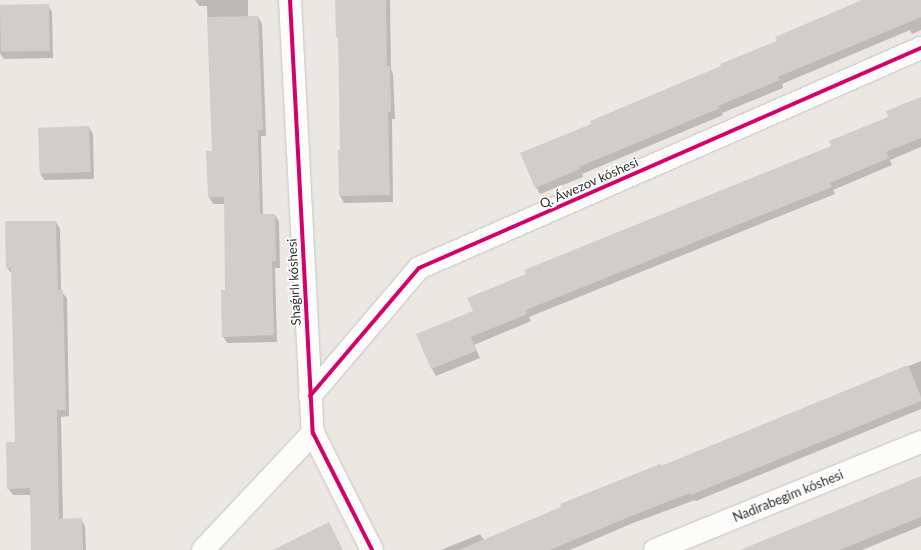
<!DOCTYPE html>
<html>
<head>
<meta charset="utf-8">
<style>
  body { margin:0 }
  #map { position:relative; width:921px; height:550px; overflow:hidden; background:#ebe8e4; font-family:Lato,sans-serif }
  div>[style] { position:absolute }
  .shadow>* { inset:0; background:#0003 }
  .building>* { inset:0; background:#d0cecb; transform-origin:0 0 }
  .roads { filter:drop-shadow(0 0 1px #c5c4c4) drop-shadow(0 0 1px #c5c4c4) }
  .street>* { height:22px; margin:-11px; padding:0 11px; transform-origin:11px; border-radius:11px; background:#fcfcfb }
  .cycleway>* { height:4px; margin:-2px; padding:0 2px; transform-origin:2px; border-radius:2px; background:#d6006c }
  span { translate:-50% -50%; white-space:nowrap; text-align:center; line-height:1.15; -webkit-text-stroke:3.5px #fff; paint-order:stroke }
  .street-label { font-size:13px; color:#2d2d2d }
</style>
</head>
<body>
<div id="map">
  <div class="shadow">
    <i style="clip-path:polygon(195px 0,248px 0,248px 18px,258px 17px,262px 24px,266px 136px,261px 136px,263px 215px,275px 215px,279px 222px,280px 268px,275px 268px,277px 342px,227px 343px,223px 336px,226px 291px,225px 204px,213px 204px,209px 197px,213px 152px,207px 6px,199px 6px)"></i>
    <i style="clip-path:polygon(336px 0,390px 0,391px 69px,393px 74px,395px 119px,392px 119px,393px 202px,344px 203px,340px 196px,341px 151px,339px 40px,337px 37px)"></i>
    <i style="clip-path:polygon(865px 0,921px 0,921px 30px,912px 34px,910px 30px,782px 84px,783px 88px,722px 113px,723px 115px,582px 174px,583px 177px,540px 194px,536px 187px,593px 124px,778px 41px)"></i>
    <i style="clip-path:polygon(48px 5px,52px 12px,53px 58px,4px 59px,0 53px,0 6px)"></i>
    <i style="clip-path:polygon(921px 98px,921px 147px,890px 160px,892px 165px,833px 190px,835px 194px,529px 317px,531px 321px,474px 345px,480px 358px,436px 376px,432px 369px,418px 335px,474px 311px,832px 147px,890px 118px)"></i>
    <i style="clip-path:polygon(89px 127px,93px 134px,94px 179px,44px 180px,40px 173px)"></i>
    <i style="clip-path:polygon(6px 222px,56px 222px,60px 229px,61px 291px,67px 298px,69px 416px,61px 417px,63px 520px,81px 519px,85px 526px,86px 550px,32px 550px,31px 495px,13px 495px,8px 488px,16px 443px,13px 275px,7px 268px)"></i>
    <i style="clip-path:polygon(921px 361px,921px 409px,696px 501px,695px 500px,633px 523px,570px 550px,441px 550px,480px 534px,484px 540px)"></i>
    <i style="clip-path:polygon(921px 477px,921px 526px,862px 550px,742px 550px)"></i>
  </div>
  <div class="building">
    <i style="clip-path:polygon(335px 0,386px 0,387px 66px,390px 66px,391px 112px,388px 112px,390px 195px,339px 196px,338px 150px,340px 150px,338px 37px,336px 37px)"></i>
    <i style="clip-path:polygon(862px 0,921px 0,921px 17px,778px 77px,780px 80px,718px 106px,720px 108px,579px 167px,580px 169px,535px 188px,520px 153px,591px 124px,590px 121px,721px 66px,720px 64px,777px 41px,775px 37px)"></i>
    <i style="left:49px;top:4px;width:47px;height:49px;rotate:89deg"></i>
    <i style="clip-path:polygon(258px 16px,263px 130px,258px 130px,260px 214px,275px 214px,276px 261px,272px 261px,274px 335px,222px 337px,221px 290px,225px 290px,224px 197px,208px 197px,206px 151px,212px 151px,207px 17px)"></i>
    <i style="clip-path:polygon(921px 97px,921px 138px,886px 152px,889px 158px,830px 183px,832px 187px,526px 310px,527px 314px,471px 337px,476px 351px,431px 369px,416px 334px,473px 311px,467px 298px,526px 274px,524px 270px,831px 146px,829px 141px,888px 117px,886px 111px)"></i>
    <i style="left:89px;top:126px;width:46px;height:51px;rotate:88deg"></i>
    <i style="clip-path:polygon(5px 221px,56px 221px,58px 290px,63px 290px,66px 410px,57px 410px,59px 519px,82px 518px,83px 550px,31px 550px,30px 488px,7px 489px,6px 442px,15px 442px,11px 268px,6px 268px)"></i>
    <i style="clip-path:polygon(908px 365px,921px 397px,921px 401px,691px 495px,690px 493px,629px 517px,550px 550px,459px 550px,561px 507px,560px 504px,660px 464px,661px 466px)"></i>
    <i style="clip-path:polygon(921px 476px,921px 517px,840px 550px,740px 550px)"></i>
    <i style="clip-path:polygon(329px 522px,343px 550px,273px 550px)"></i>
  </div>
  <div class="roads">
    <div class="street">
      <i style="left:290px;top:0;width:434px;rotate:87deg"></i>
      <i style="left:313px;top:433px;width:131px;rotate:63.2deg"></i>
      <i style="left:310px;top:396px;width:168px;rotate:-49.6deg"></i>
      <i style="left:419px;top:268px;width:548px;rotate:-23.67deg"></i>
      <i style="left:203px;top:550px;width:161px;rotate:-46.8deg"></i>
      <i style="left:655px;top:550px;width:287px;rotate:-22.1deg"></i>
    </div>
  </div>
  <div class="cycleway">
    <i style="left:290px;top:0;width:434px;rotate:87deg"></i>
    <i style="left:313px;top:433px;width:131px;rotate:63.2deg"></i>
    <i style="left:310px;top:396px;width:168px;rotate:-49.6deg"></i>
    <i style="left:419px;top:268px;width:548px;rotate:-23.67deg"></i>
  </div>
  <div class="street-label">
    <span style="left:589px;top:183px;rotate:-24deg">Q. Áwezov kóshesi</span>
    <span style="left:294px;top:282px;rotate:-93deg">Shaǵırlı kóshesi</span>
    <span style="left:788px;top:496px;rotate:-22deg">Nadirabegim kóshesi</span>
  </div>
</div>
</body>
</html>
